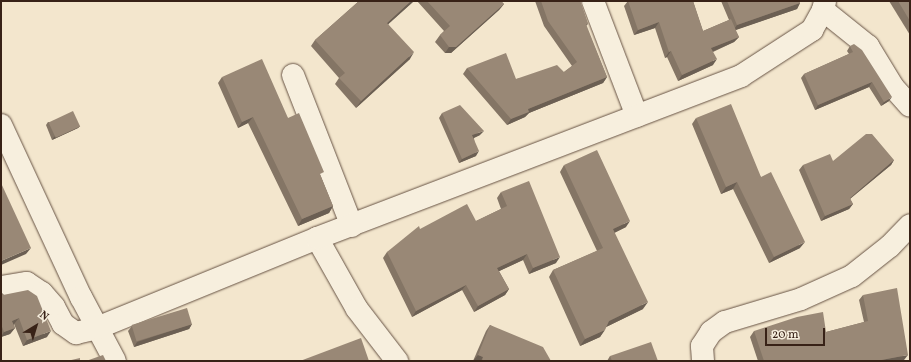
<!DOCTYPE html>
<html>
<head>
<meta charset="utf-8">
<style>
  body { margin:0 }
  #map { position:relative; width:911px; height:362px; overflow:hidden; background:#f3e6cd; font-family:Vollkorn,serif }
  div>[style] { position:absolute }
  .roads { filter:drop-shadow(0 0 1px #675344) drop-shadow(0 0 1px #675344) }
  .minor>* { height:22px; margin:-11px; padding:0 11px; transform-origin:11px; border-radius:11px; background:#f7efde }
  .wall>* { inset:0; background:#847565 }
  .shaded-wall>* { inset:0; background:#6b5f53 }
  .building>* { inset:0; background:#998876; transform-origin:0 0 }
  span { translate:-50% -50%; white-space:nowrap; text-align:center; line-height:1.15; -webkit-text-stroke:4px #f7efde; paint-order:stroke }
  .frame { position:absolute; inset:0; border:2px solid #382217; pointer-events:none }
  .north { position:absolute; left:16px; top:306px; width:40px; height:40px; -webkit-text-stroke:3px #f7efde; paint-order:stroke; rotate:38deg; font-size:11px; font-weight:700; line-height:16px; text-align:center; color:#382217 }
  .north::after { content:''; display:block; margin:auto; width:14px; height:18px; background:#382217; clip-path:polygon(50% 0,100% 100%,50% 72%,0 100%) }
  .scale { position:absolute; left:765px; top:328px; width:60px; height:18px; box-sizing:border-box; border:2px solid #382217; border-top:0; padding-left:5px; font-size:12px; line-height:14px; white-space:nowrap; color:#382217; -webkit-text-stroke:3px #f7efde; paint-order:stroke }
</style>
</head>
<body>
<div id="map">
  <div class="roads">
    <div class="minor">
      <i style="left:593px;top:1px;width:123px;rotate:69.1deg"></i>
      <i style="left:823px;top:10px;width:58px;rotate:38.7deg"></i>
      <i style="left:868px;top:46px;width:48px;rotate:58.6deg"></i>
      <i style="left:893px;top:87px;width:25px;rotate:48deg"></i>
      <i style="left:293px;top:75px;width:162px;rotate:68.7deg"></i>
      <i style="left:1px;top:125px;width:190px;rotate:65.1deg"></i>
      <i style="left:81px;top:297px;width:72px;rotate:62deg"></i>
      <i style="left:317px;top:238px;width:81px;rotate:60.6deg"></i>
      <i style="left:357px;top:309px;width:66px;rotate:52.4deg"></i>
      <i style="left:1px;top:287px;width:26px;rotate:-9deg"></i>
      <i style="left:27px;top:283px;width:18px;rotate:34deg"></i>
      <i style="left:42px;top:293px;width:18px;rotate:49deg"></i>
      <i style="left:54px;top:307px;width:19px;rotate:62deg"></i>
      <i style="left:63px;top:324px;width:16px;rotate:35deg"></i>
      <i style="left:76px;top:333px;width:22px;rotate:-13deg"></i>
      <i style="left:97px;top:328px;width:238px;rotate:-22.2deg"></i>
      <i style="left:317px;top:238px;width:454px;rotate:-20.9deg"></i>
      <i style="left:741px;top:76px;width:85px;rotate:-32.9deg"></i>
      <i style="left:812px;top:30px;width:23px;rotate:-61deg"></i>
      <i style="left:823px;top:10px;width:9px;rotate:-77deg"></i>
      <i style="left:703px;top:361px;width:15px;rotate:-94deg"></i>
      <i style="left:702px;top:346px;width:17px;rotate:-57deg"></i>
      <i style="left:711px;top:332px;width:17px;rotate:-36deg"></i>
      <i style="left:725px;top:322px;width:79px;rotate:-16.8deg"></i>
      <i style="left:801px;top:299px;width:56px;rotate:-24.3deg"></i>
      <i style="left:852px;top:276px;width:48px;rotate:-38.3deg"></i>
      <i style="left:890px;top:246px;width:29px;rotate:-46deg"></i>
    </div>
  </div>
  <div class="wall">
    <i style="clip-path:polygon(359px 1px,414px 1px,388px 24px,410px 59px,356px 108px,335px 84px,339px 78px,311px 46px,315px 40px)"></i>
    <i style="clip-path:polygon(417px 1px,501px 1px,504px 4px,499px 10px,451px 53px,445px 53px,435px 42px,440px 35px,444px 31px)"></i>
    <i style="clip-path:polygon(535px 1px,580px 1px,588px 24px,586px 26px,607px 77px,603px 83px,529px 113px,525px 117px,507px 125px,463px 74px,467px 68px,516px 79px,564px 72px,572px 66px,544px 26px)"></i>
    <i style="clip-path:polygon(628px 1px,693px 1px,703px 31px,729px 20px,721px 1px,800px 1px,800px 3px,797px 9px,735px 30px,739px 37px,734px 42px,713px 52px,713px 65px,678px 81px,667px 57px,665px 58px,655px 28px,634px 35px,624px 6px)"></i>
    <i style="clip-path:polygon(889px 1px,910px 1px,910px 35px)"></i>
    <i style="clip-path:polygon(850px 46px,889px 101px,881px 106px,869px 87px,815px 110px,801px 78px,804px 74px,849px 54px,847px 51px)"></i>
    <i style="clip-path:polygon(222px 77px,288px 118px,321px 177px,333px 206px,329px 213px,298px 226px,248px 123px,238px 128px,218px 83px)"></i>
    <i style="clip-path:polygon(442px 113px,480px 135px,474px 138px,476px 156px,459px 163px,439px 118px)"></i>
    <i style="clip-path:polygon(696px 118px,761px 177px,800px 248px,769px 263px,733px 189px,721px 194px,692px 124px)"></i>
    <i style="clip-path:polygon(48px 122px,80px 126px,78px 128px,52px 140px,46px 125px)"></i>
    <i style="clip-path:polygon(894px 160px,891px 165px,850px 199px,853px 204px,849px 209px,821px 221px,799px 170px,803px 165px,833px 161px)"></i>
    <i style="clip-path:polygon(564px 165px,626px 227px,614px 233px,643px 309px,606px 327px,600px 337px,580px 346px,549px 277px,553px 270px,597px 251px,560px 172px)"></i>
    <i style="clip-path:polygon(501px 192px,556px 263px,529px 274px,523px 260px,499px 271px,509px 289px,505px 295px,474px 312px,462px 290px,412px 317px,383px 258px,387px 252px,476px 221px,501px 209px,497px 198px)"></i>
    <i style="clip-path:polygon(1px 292px,47px 337px,23px 346px,14px 324px,14px 325px,15px 328px,10px 334px,1px 337px)"></i>
    <i style="clip-path:polygon(863px 295px,904px 360px,900px 361px,758px 361px,750px 337px,754px 331px,826px 332px,864px 322px,859px 300px)"></i>
    <i style="clip-path:polygon(192px 324px,189px 329px,134px 347px,128px 331px,132px 326px)"></i>
    <i style="clip-path:polygon(490px 325px,551px 361px,473px 361px,486px 331px)"></i>
    <i style="clip-path:polygon(610px 356px,658px 361px,607px 361px)"></i>
  </div>
  <div class="shaded-wall">
    <i style="clip-path:polygon(411px 1px,414px 1px,383px 29px,387px 23px)"></i>
    <i style="clip-path:polygon(800px 3px,797px 9px,733px 31px,737px 25px)"></i>
    <i style="clip-path:polygon(504px 4px,499px 10px,451px 53px,445px 53px,449px 47px)"></i>
    <i style="clip-path:polygon(659px 22px,655px 28px,634px 35px,638px 30px)"></i>
    <i style="clip-path:polygon(739px 37px,734px 42px,707px 54px,711px 48px)"></i>
    <i style="clip-path:polygon(671px 51px,667px 57px,665px 58px,669px 52px)"></i>
    <i style="clip-path:polygon(414px 52px,410px 59px,356px 108px,361px 101px)"></i>
    <i style="clip-path:polygon(717px 59px,713px 65px,678px 81px,682px 75px)"></i>
    <i style="clip-path:polygon(607px 77px,603px 83px,529px 113px,525px 117px,507px 125px,511px 119px,528px 109px)"></i>
    <i style="clip-path:polygon(872px 82px,869px 87px,815px 110px,818px 105px)"></i>
    <i style="clip-path:polygon(892px 97px,889px 101px,881px 106px,884px 102px)"></i>
    <i style="clip-path:polygon(253px 117px,248px 123px,238px 128px,242px 122px)"></i>
    <i style="clip-path:polygon(80px 126px,78px 128px,52px 140px,54px 137px)"></i>
    <i style="clip-path:polygon(484px 131px,480px 135px,469px 140px,472px 135px)"></i>
    <i style="clip-path:polygon(479px 151px,476px 156px,459px 163px,462px 159px)"></i>
    <i style="clip-path:polygon(894px 160px,891px 165px,846px 202px,850px 198px)"></i>
    <i style="clip-path:polygon(737px 182px,733px 189px,721px 194px,726px 187px)"></i>
    <i style="clip-path:polygon(853px 204px,849px 209px,821px 221px,825px 216px)"></i>
    <i style="clip-path:polygon(333px 206px,329px 213px,298px 226px,302px 219px)"></i>
    <i style="clip-path:polygon(630px 221px,626px 227px,608px 236px,613px 229px)"></i>
    <i style="clip-path:polygon(805px 242px,800px 248px,769px 263px,774px 257px)"></i>
    <i style="clip-path:polygon(31px 248px,26px 254px,1px 265px,1px 261px)"></i>
    <i style="clip-path:polygon(527px 254px,523px 260px,493px 274px,497px 268px)"></i>
    <i style="clip-path:polygon(560px 257px,556px 263px,529px 274px,533px 268px)"></i>
    <i style="clip-path:polygon(466px 285px,462px 290px,412px 317px,416px 311px)"></i>
    <i style="clip-path:polygon(509px 289px,505px 295px,474px 312px,478px 306px)"></i>
    <i style="clip-path:polygon(648px 302px,643px 309px,604px 328px,609px 321px)"></i>
    <i style="clip-path:polygon(19px 318px,14px 324px,8px 327px,12px 321px)"></i>
    <i style="clip-path:polygon(192px 324px,189px 329px,134px 347px,137px 342px)"></i>
    <i style="clip-path:polygon(15px 328px,10px 334px,1px 337px,4px 332px)"></i>
    <i style="clip-path:polygon(605px 330px,600px 337px,580px 346px,585px 339px)"></i>
    <i style="clip-path:polygon(51px 331px,47px 337px,23px 346px,27px 340px)"></i>
    <i style="clip-path:polygon(478px 355px,483px 357px,481px 361px,473px 361px)"></i>
    <i style="clip-path:polygon(908px 355px,904px 360px,900px 361px,876px 361px)"></i>
  </div>
  <div class="building">
    <i style="clip-path:polygon(359px 1px,411px 1px,387px 23px,414px 52px,361px 101px,339px 78px,345px 73px,315px 40px)"></i>
    <i style="clip-path:polygon(427px 1px,501px 1px,504px 4px,456px 47px,449px 47px,440px 35px,450px 26px)"></i>
    <i style="clip-path:polygon(541px 1px,580px 1px,588px 24px,586px 24px,607px 77px,528px 109px,529px 112px,511px 119px,467px 68px,506px 53px,516px 79px,557px 65px,564px 72px,577px 62px,548px 21px)"></i>
    <i style="clip-path:polygon(628px 1px,693px 1px,703px 31px,731px 19px,739px 37px,711px 48px,717px 59px,682px 75px,671px 51px,669px 52px,659px 22px,638px 30px)"></i>
    <i style="clip-path:polygon(727px 1px,800px 1px,800px 3px,737px 25px)"></i>
    <i style="clip-path:polygon(898px 1px,910px 1px,910px 21px)"></i>
    <i style="clip-path:polygon(854px 44px,862px 50px,892px 97px,884px 102px,872px 82px,818px 105px,804px 74px,853px 52px,850px 46px)"></i>
    <i style="clip-path:polygon(262px 59px,288px 118px,299px 113px,324px 172px,320px 174px,333px 206px,302px 219px,253px 117px,242px 122px,222px 77px)"></i>
    <i style="clip-path:polygon(731px 104px,761px 177px,771px 172px,805px 242px,774px 257px,737px 182px,726px 187px,696px 118px)"></i>
    <i style="clip-path:polygon(460px 105px,484px 131px,472px 135px,479px 151px,462px 159px,442px 113px)"></i>
    <i style="left:73px;top:111px;width:17px;height:27px;rotate:65deg"></i>
    <i style="clip-path:polygon(866px 134px,872px 134px,894px 160px,850px 198px,853px 204px,825px 216px,803px 165px,830px 154px,833px 161px)"></i>
    <i style="clip-path:polygon(597px 150px,630px 221px,613px 229px,648px 302px,609px 321px,605px 330px,585px 339px,553px 270px,603px 248px,564px 165px)"></i>
    <i style="clip-path:polygon(529px 181px,560px 257px,533px 268px,527px 254px,497px 268px,509px 289px,478px 306px,466px 285px,416px 311px,387px 252px,419px 226px,420px 229px,467px 204px,476px 221px,507px 206px,501px 192px)"></i>
    <i style="clip-path:polygon(1px 183px,31px 248px,1px 261px)"></i>
    <i style="clip-path:polygon(897px 288px,908px 355px,876px 361px,764px 361px,754px 331px,797px 317px,823px 312px,826px 332px,868px 321px,863px 295px)"></i>
    <i style="clip-path:polygon(28px 290px,37px 296px,51px 331px,27px 340px,19px 318px,12px 321px,15px 328px,4px 332px,1px 324px,1px 292px,3px 295px)"></i>
    <i style="left:187px;top:308px;width:17px;height:58px;rotate:73deg"></i>
    <i style="clip-path:polygon(490px 325px,543px 347px,551px 361px,482px 361px,483px 357px,478px 355px)"></i>
    <i style="clip-path:polygon(361px 338px,369px 361px,300px 361px)"></i>
    <i style="clip-path:polygon(651px 342px,658px 361px,612px 361px,610px 356px)"></i>
    <i style="clip-path:polygon(103px 355px,106px 361px,86px 361px)"></i>
    <i style="clip-path:polygon(80px 358px,80px 361px,67px 361px)"></i>
  </div>
  <div class="frame"></div>
  <div class="north">N</div>
  <div class="scale">20 m</div>
</div>
</body>
</html>
